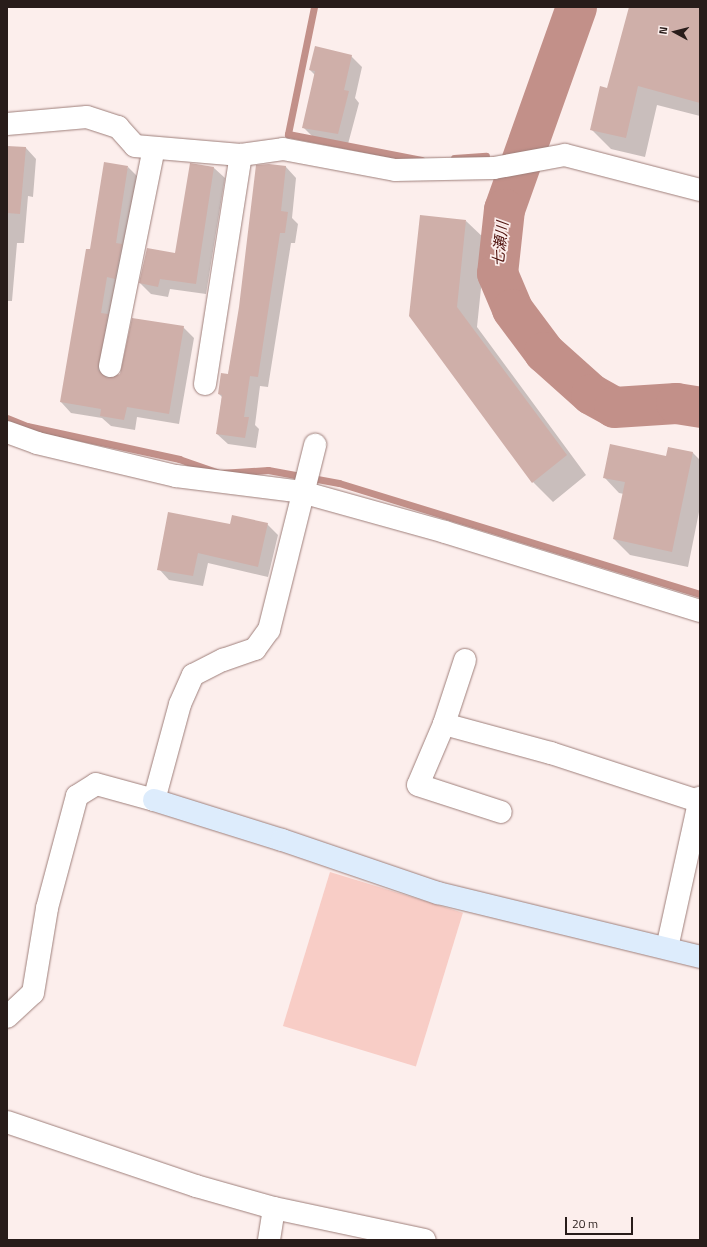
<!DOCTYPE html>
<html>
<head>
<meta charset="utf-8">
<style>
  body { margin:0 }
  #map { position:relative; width:707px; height:1247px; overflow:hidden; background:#fceeec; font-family:"Titillium Web","Noto Sans JP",sans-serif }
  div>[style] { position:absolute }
  .green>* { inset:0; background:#f8cdc6; transform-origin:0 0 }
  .shadow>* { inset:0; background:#0003 }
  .stream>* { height:7px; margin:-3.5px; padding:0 3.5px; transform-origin:3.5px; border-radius:3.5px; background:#c29089 }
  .river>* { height:41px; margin:-20.5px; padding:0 20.5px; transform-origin:20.5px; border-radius:20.5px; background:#c29089 }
  .building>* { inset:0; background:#cfafa9 }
  .roads { filter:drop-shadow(0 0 1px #9e7f7a) drop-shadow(0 0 1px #9e7f7a) }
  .street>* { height:22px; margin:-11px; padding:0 11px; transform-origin:11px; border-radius:11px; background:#fff }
  .secondary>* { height:22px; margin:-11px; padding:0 11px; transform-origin:11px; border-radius:11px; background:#ddecfc }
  span { translate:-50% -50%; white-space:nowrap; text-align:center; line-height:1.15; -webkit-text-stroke:3.5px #fceeec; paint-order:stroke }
  .water-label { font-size:15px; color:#4f120d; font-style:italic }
  .frame { position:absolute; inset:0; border:8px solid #281c1a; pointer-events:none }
  .north { position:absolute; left:655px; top:12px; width:40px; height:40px; -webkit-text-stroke:3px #fceeec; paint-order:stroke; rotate:277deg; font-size:11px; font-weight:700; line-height:16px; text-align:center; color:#281c1a }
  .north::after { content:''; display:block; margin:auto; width:14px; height:18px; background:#281c1a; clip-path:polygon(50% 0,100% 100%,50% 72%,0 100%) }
  .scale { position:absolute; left:565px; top:1217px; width:68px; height:18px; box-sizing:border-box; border:2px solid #281c1a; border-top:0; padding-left:5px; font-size:12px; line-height:14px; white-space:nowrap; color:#281c1a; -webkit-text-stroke:3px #fceeec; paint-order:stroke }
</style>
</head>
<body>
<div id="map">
  <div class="green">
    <i style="left:330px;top:872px;width:139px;height:161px;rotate:17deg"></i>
  </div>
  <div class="shadow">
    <i style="clip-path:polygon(630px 7px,700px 7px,700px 116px,657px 105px,645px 157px,611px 149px,591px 129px,608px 89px)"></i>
    <i style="clip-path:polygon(351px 56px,362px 67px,355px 98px,359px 103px,348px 144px,314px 138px,303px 127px,315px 75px,310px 70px)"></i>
    <i style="clip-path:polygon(7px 147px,26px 148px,36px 159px,33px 197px,28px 196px,24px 243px,17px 243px,12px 301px,7px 301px)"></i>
    <i style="clip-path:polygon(191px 164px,214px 168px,225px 178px,206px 294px,170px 289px,168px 297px,151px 294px,140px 283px,176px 254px)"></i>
    <i style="clip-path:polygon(269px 165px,286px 167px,296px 178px,292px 218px,298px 224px,295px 243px,291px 243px,268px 387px,260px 386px,255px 425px,259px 429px,256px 448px,228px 444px,217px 434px,222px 397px,219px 394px,228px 375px)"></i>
    <i style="clip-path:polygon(128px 167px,138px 177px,109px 379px,120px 375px,183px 327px,194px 338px,179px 424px,137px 417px,135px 430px,111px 426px,102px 418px,71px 413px,61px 402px,91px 250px)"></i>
    <i style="clip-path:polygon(466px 221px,486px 240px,477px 327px,586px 475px,553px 502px,533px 482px,410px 316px)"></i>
    <i style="clip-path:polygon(693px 453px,700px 460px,700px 507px,688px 567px,630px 555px,614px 539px,624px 494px,619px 493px,604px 477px,667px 457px)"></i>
    <i style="clip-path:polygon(267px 524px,278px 535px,268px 577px,208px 563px,203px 586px,169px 580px,159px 569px,231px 525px)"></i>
  </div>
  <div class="stream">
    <i style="left:314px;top:7px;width:130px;rotate:101.6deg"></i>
    <i style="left:288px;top:134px;width:136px;rotate:11deg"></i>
    <i style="left:454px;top:158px;width:32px;rotate:-4deg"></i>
    <i style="left:7px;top:418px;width:22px;rotate:22deg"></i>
    <i style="left:27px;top:426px;width:156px;rotate:12.2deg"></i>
    <i style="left:179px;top:459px;width:42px;rotate:19.3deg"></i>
    <i style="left:219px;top:473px;width:49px;rotate:-3.5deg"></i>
    <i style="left:268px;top:470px;width:72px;rotate:10.4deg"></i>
    <i style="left:339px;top:483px;width:378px;rotate:17.1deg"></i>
  </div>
  <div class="river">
    <i style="left:576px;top:7px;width:214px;rotate:109.6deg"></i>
    <i style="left:504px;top:209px;width:64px;rotate:96.2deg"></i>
    <i style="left:497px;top:273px;width:39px;rotate:67deg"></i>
    <i style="left:512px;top:309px;width:54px;rotate:53.3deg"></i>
    <i style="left:544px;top:352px;width:63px;rotate:41.8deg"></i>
    <i style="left:591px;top:394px;width:26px;rotate:29deg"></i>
    <i style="left:614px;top:407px;width:62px;rotate:-3.7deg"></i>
    <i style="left:676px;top:403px;width:24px;rotate:9deg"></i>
  </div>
  <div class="building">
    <i style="clip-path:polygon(629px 7px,700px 7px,700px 103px,638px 86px,626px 138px,590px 130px,600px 86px,607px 88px)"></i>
    <i style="clip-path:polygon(315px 46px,352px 55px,344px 90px,349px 91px,338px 134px,302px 128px,315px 71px,309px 70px)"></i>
    <i style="clip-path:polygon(7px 146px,26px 147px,20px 214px,7px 213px)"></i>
    <i style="clip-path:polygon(104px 162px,128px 166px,116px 243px,122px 244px,115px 279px,107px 277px,101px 313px,108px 314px,98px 370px,107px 378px,120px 374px,132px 318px,184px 326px,169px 414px,127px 407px,124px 420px,100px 416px,101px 409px,60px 402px,86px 249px,90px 249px)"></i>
    <i style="clip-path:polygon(190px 163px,214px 167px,196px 284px,160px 279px,158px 287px,139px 283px,147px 248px,175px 253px)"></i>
    <i style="clip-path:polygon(269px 164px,286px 166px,281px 211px,288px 212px,285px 233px,280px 233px,258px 377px,250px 376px,244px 417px,249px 417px,245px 438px,216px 434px,222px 395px,218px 394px,221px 373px,228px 374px,239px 307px,256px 165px)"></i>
    <i style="clip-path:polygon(420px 215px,466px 220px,457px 307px,567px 455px,532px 483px,409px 316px)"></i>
    <i style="clip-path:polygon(610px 444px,666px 456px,668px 447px,693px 452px,672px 552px,613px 539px,625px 482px,603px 478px)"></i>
    <i style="clip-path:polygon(168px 512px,230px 524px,232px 515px,268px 523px,258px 567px,198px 553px,193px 576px,157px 570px)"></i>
  </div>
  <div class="roads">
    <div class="street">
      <i style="left:7px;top:124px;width:80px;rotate:-5deg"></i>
      <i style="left:87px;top:117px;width:33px;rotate:18deg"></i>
      <i style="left:118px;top:127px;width:25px;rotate:48deg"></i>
      <i style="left:135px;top:146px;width:106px;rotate:4.9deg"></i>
      <i style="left:241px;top:155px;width:42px;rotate:-8.1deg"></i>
      <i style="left:283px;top:149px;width:114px;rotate:10.6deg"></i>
      <i style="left:395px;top:170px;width:99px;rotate:-1.2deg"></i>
      <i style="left:494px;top:168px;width:72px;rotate:-10.4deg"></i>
      <i style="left:565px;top:155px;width:139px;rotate:14.5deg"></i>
      <i style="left:110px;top:366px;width:222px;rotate:-78.6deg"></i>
      <i style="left:205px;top:384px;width:232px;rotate:-81.1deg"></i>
      <i style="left:7px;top:432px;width:32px;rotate:20deg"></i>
      <i style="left:37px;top:443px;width:143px;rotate:13.4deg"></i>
      <i style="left:176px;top:476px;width:127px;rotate:7.2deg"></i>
      <i style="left:302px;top:492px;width:148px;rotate:15.6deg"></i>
      <i style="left:445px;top:532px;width:267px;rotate:17.2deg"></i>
      <i style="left:465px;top:660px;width:67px;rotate:108.2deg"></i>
      <i style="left:444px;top:724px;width:66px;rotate:113.1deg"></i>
      <i style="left:418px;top:785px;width:87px;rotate:18deg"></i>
      <i style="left:444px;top:724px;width:111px;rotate:15.2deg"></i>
      <i style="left:551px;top:753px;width:155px;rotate:18.1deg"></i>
      <i style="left:667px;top:948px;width:154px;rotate:-77.6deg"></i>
      <i style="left:7px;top:1017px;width:35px;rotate:-43deg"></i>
      <i style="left:33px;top:993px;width:86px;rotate:-80.6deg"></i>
      <i style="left:47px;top:908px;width:116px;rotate:-75deg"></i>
      <i style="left:77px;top:796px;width:22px;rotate:-32deg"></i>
      <i style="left:96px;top:784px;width:60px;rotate:15.4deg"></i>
      <i style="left:154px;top:800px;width:99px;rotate:-74.8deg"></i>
      <i style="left:180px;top:704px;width:32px;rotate:-66deg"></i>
      <i style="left:193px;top:675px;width:34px;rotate:-27deg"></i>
      <i style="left:223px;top:660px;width:34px;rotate:-19deg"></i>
      <i style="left:255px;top:649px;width:24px;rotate:-54deg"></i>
      <i style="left:269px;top:630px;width:191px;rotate:-76deg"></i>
      <i style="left:7px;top:1122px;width:200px;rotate:18.7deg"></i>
      <i style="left:196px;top:1186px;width:81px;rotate:15.8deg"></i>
      <i style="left:274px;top:1208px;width:154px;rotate:12deg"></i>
      <i style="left:269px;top:1240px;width:32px;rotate:-81deg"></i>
    </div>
    <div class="secondary">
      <i style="left:154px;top:800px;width:134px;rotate:17.4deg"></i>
      <i style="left:282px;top:840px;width:165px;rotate:18.8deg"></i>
      <i style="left:438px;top:893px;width:270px;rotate:13.7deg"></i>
    </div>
  </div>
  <div class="water-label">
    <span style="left:500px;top:244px;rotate:-84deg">七瀬川</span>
  </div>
  <div class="frame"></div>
  <div class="north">N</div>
  <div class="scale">20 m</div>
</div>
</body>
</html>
